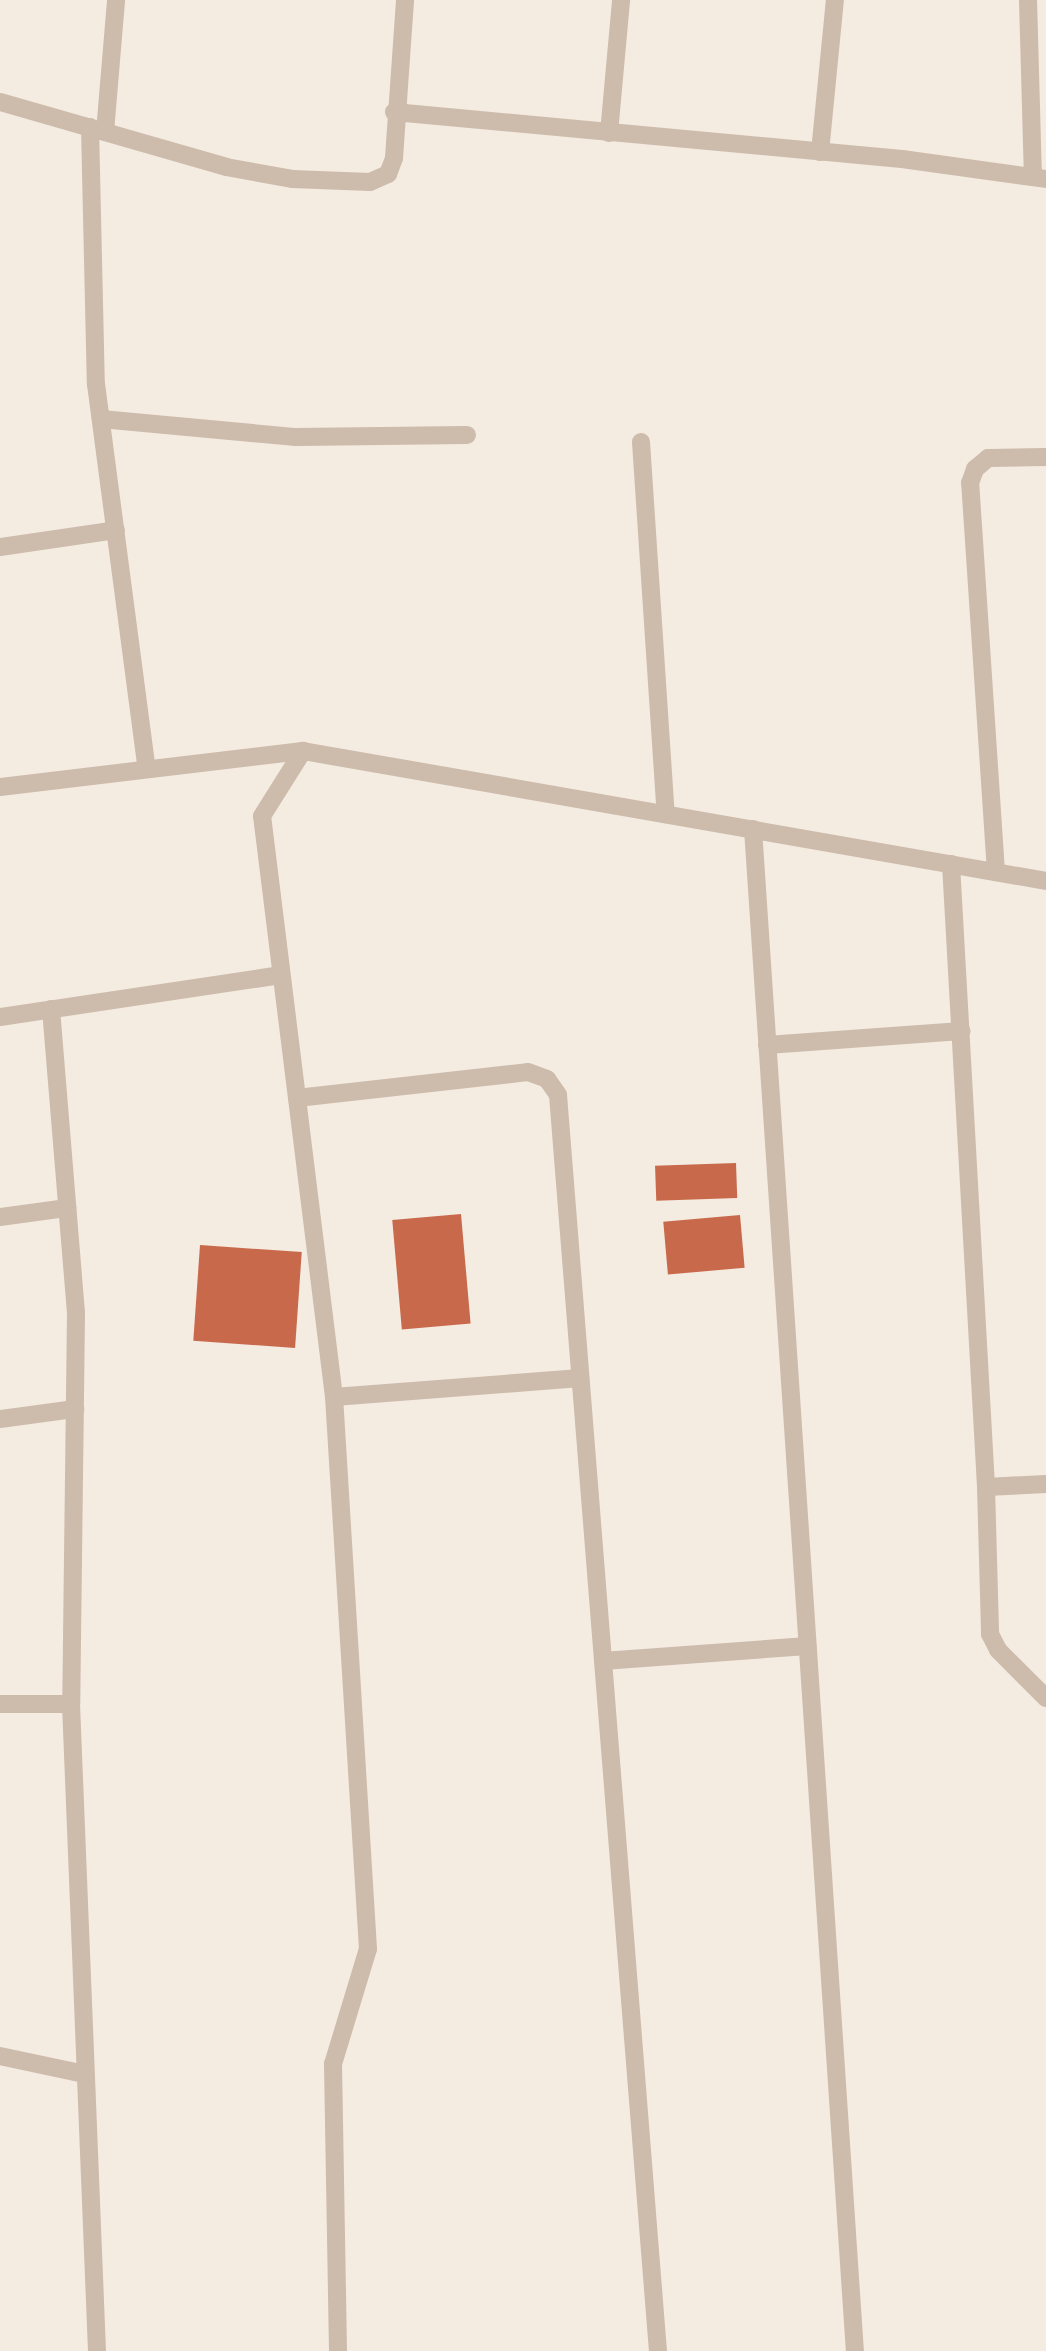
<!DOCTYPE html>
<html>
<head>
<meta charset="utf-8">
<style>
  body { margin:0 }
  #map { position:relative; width:1046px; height:2351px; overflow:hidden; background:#f4ebe1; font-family:Signika,sans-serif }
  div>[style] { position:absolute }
  .building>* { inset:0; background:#c8694b; transform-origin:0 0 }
  .street>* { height:18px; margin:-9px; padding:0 9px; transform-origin:9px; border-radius:9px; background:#cdbbac }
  span { translate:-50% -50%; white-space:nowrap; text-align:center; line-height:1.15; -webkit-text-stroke:5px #fbf5ee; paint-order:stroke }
</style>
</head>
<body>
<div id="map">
  <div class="building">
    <i style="left:736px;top:1163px;width:35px;height:81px;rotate:88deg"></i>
    <i style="left:461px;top:1214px;width:110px;height:69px;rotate:85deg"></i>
    <i style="left:740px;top:1215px;width:53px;height:77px;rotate:85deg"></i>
    <i style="left:200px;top:1245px;width:102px;height:96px;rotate:4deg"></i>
  </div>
  <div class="street">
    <i style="left:1028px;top:0;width:177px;rotate:88.4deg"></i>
    <i style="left:0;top:102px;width:235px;rotate:16deg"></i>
    <i style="left:226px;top:167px;width:67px;rotate:10.3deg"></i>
    <i style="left:292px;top:179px;width:78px;rotate:2.2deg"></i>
    <i style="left:370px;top:182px;width:20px;rotate:-24deg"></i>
    <i style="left:388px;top:174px;width:17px;rotate:-69deg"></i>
    <i style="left:394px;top:158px;width:158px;rotate:-86deg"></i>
    <i style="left:394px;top:112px;width:510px;rotate:5.29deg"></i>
    <i style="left:902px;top:159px;width:145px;rotate:7.9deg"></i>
    <i style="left:90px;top:127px;width:257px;rotate:88.7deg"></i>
    <i style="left:96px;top:384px;width:388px;rotate:82.5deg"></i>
    <i style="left:105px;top:132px;width:132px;rotate:-85.2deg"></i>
    <i style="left:609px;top:133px;width:134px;rotate:-84.8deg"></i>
    <i style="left:820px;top:152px;width:153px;rotate:-84.4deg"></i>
    <i style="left:101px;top:419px;width:196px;rotate:5.3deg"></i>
    <i style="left:296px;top:437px;width:171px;rotate:-0.7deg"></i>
    <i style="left:641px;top:442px;width:373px;rotate:86.2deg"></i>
    <i style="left:0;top:547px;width:117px;rotate:-8.3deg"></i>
    <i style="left:0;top:787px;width:305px;rotate:-6.8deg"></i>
    <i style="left:753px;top:829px;width:1525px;rotate:86.17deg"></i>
    <i style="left:951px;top:864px;width:624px;rotate:86.78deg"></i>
    <i style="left:986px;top:1487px;width:147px;rotate:88.4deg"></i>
    <i style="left:990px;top:1634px;width:18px;rotate:63deg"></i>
    <i style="left:998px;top:1650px;width:68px;rotate:45deg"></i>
    <i style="left:996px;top:872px;width:390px;rotate:-93.8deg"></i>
    <i style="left:970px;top:483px;width:15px;rotate:-70deg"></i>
    <i style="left:975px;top:469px;width:17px;rotate:-40deg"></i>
    <i style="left:988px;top:458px;width:58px;rotate:-1deg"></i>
    <i style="left:51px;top:1009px;width:305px;rotate:85.3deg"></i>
    <i style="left:76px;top:1313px;width:391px;rotate:90.7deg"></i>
    <i style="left:71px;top:1704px;width:648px;rotate:87.7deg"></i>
    <i style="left:0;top:1017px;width:284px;rotate:-8.5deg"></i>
    <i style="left:767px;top:1045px;width:195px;rotate:-4.1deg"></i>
    <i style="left:297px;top:1098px;width:232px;rotate:-6.4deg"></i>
    <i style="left:528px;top:1072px;width:20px;rotate:20deg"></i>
    <i style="left:547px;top:1079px;width:19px;rotate:55deg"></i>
    <i style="left:558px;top:1095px;width:1260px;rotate:85.45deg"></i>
    <i style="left:0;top:1217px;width:68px;rotate:-7.7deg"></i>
    <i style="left:334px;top:1397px;width:247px;rotate:-4.4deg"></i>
    <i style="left:0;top:1419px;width:76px;rotate:-7.6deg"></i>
    <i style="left:986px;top:1487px;width:60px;rotate:-2.9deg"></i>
    <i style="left:603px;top:1661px;width:205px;rotate:-4.2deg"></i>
    <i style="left:0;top:1704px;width:71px"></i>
    <i style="left:0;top:2056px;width:87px;rotate:12deg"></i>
    <i style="left:338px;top:2351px;width:287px;rotate:-91deg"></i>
    <i style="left:333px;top:2064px;width:120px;rotate:-73.1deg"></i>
    <i style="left:368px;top:1949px;width:553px;rotate:-93.52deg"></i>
    <i style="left:334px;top:1397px;width:585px;rotate:-97.06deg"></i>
    <i style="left:262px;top:816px;width:77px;rotate:-57.8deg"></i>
    <i style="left:303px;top:751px;width:754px;rotate:9.92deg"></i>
  </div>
</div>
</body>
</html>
